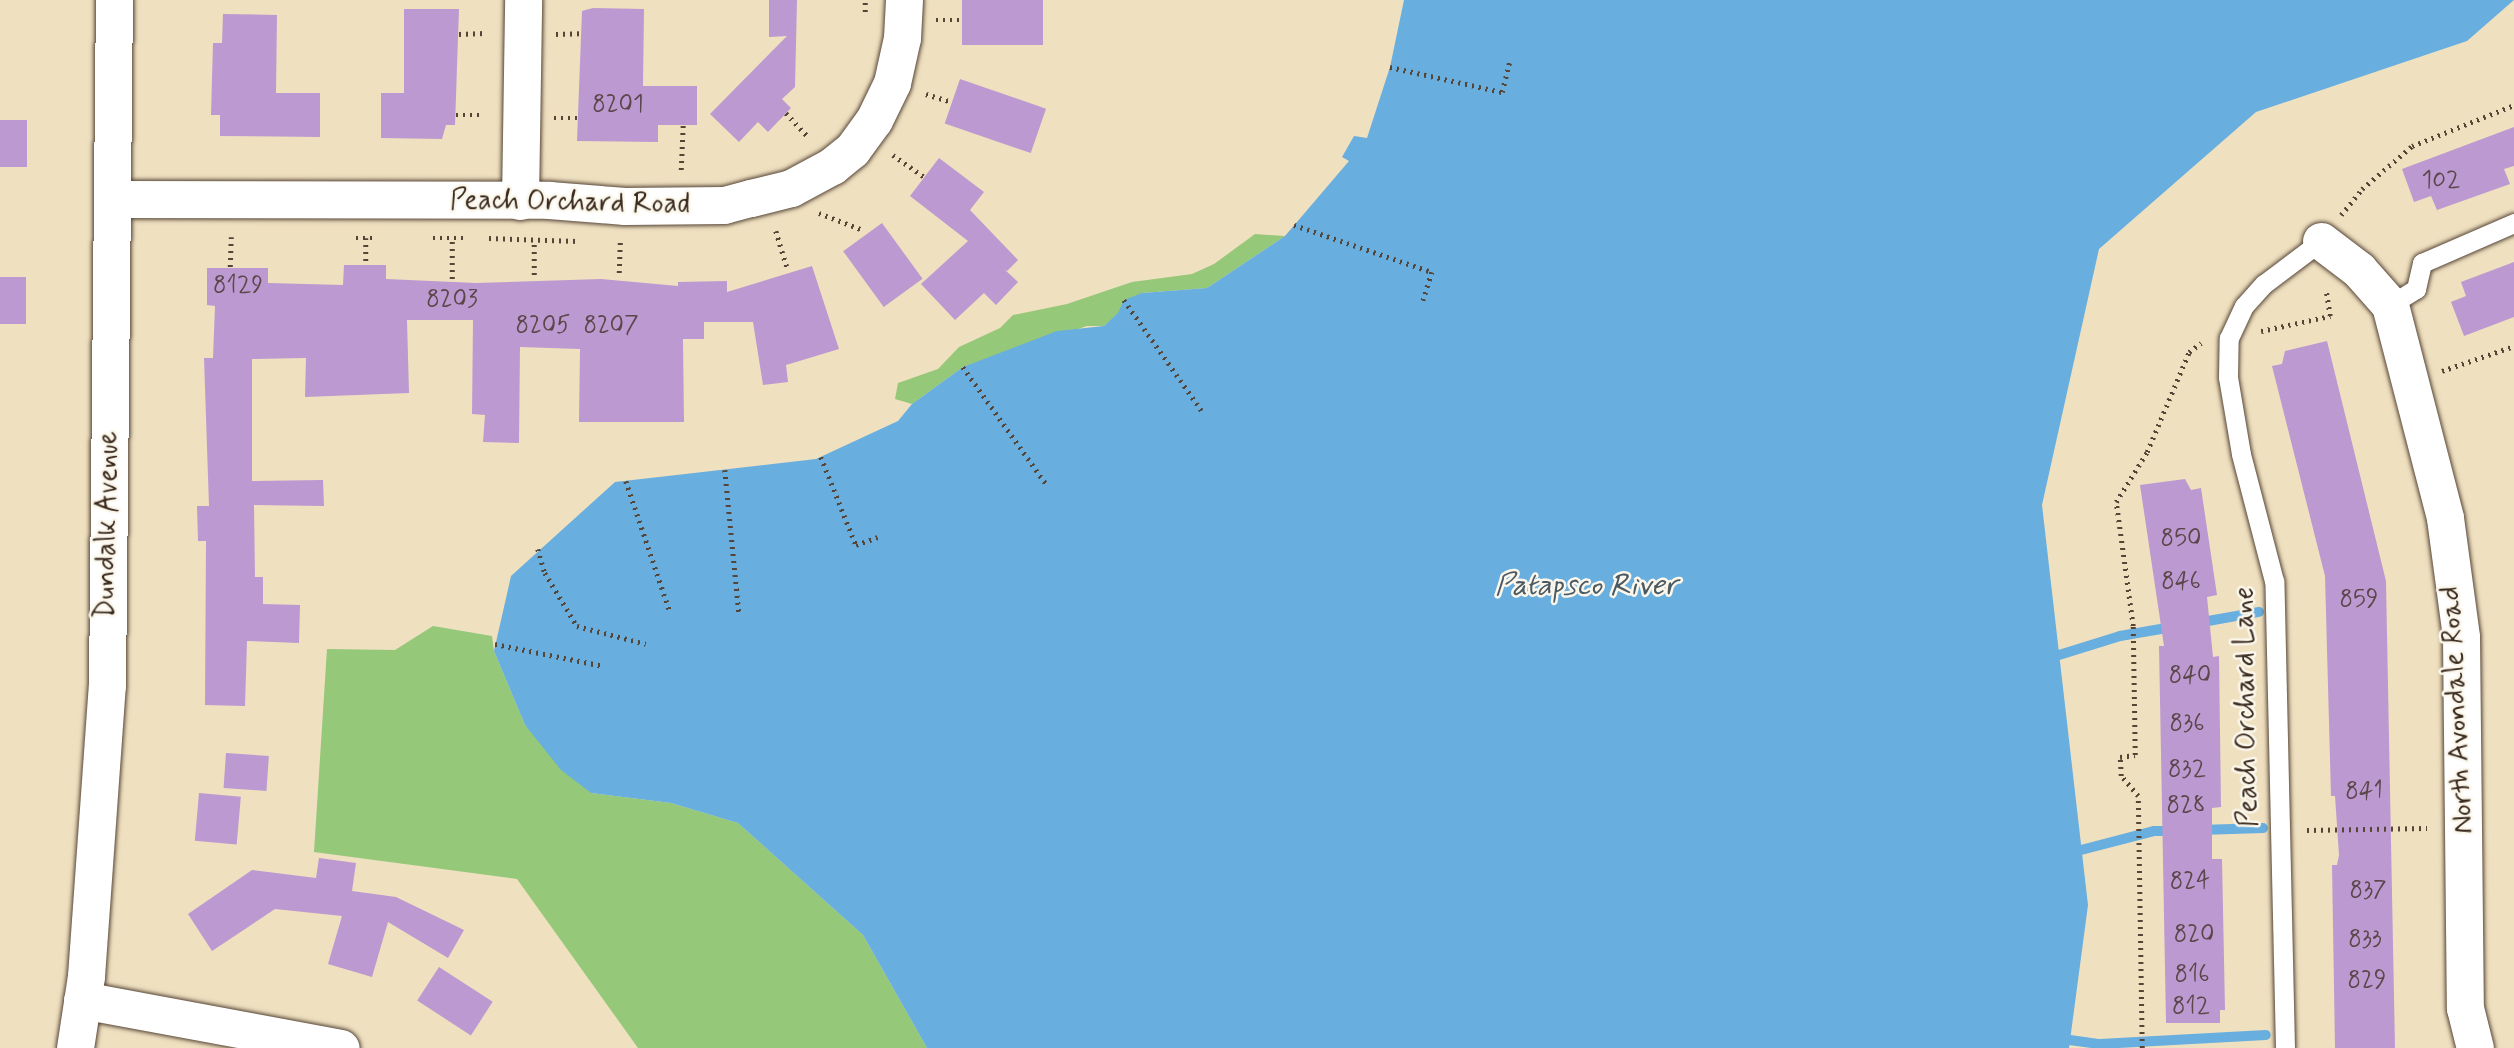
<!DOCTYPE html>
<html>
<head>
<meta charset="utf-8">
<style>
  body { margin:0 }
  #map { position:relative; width:2514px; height:1048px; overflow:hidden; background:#efe0c0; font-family:Mynerve,sans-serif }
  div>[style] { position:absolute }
  .green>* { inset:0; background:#95c879 }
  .water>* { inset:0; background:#68afdf }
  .stream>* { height:10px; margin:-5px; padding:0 5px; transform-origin:5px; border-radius:5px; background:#68afdf }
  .building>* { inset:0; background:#bc99d0; transform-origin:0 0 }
  .path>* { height:4.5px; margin-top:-2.25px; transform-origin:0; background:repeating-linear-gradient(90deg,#564536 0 2px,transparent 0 7px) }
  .roads { filter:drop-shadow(0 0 2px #564536) drop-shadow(0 0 2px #564536) }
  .lane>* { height:19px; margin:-9.5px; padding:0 9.5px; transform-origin:9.5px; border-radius:9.5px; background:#fff }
  .street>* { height:37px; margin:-18.5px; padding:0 18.5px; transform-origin:18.5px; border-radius:18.5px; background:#fff }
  span { translate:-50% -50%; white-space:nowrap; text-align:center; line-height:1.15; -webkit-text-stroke:5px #fbf7ec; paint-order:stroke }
  .number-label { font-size:24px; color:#5b464a }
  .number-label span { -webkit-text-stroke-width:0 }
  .street-label { font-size:28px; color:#3b2a1e }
  .water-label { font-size:30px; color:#4b5962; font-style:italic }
</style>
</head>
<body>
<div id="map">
  <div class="green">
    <i style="clip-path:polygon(1255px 234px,1285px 236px,1207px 288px,1142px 293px,1104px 326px,1087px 326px,963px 367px,912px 404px,895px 399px,898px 383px,938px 369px,959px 347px,1000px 328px,1013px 315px,1067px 304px,1132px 282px,1192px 274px,1214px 264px)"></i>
    <i style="clip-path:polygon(433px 626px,492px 636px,494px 651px,525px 725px,591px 793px,671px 803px,738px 823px,863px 935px,927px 1048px,638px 1048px,517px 879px,314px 852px,327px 649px,395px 650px)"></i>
  </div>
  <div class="water">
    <i style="clip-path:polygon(1404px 0,2514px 0,2467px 41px,2256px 112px,2099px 249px,2042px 505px,2088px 905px,2069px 1048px,927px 1048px,863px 935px,738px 823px,671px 803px,591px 793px,561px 770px,525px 725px,494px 651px,511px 576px,615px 482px,816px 459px,898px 421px,912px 404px,963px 367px,1057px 331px,1104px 326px,1118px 313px,1124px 300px,1142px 293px,1207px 288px,1285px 236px,1349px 161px,1342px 157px,1354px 136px,1367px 138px,1390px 67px)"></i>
  </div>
  <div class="stream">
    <i style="left:2197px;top:623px;width:63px;rotate:-10.1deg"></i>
    <i style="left:2059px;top:655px;width:64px;rotate:-17.3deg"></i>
    <i style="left:2120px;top:636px;width:53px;rotate:-9.8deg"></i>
    <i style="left:2200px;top:830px;width:63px;rotate:-1.8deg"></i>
    <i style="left:2081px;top:850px;width:75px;rotate:-14.6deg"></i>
    <i style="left:2154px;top:831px;width:21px"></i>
    <i style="left:2070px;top:1040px;width:30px;rotate:8deg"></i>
    <i style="left:2100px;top:1044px;width:166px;rotate:-3.1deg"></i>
  </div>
  <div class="building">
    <i style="clip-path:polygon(769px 0,797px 0,795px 87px,782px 99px,791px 108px,768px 132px,758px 122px,739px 142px,710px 114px,787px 36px,769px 37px)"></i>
    <i style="left:1043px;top:0;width:45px;height:81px;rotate:90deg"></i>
    <i style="clip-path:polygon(593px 8px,644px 9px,643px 86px,697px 86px,697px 125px,658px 125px,658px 142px,577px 141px,582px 11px)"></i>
    <i style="clip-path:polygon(404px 9px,459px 9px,455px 125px,446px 125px,442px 139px,381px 138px,381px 93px,404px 93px)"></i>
    <i style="clip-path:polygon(223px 14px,277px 15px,276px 93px,320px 93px,320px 137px,220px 136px,220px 115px,211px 115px,213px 43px,222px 43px)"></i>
    <i style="left:960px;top:79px;width:91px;height:47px;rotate:19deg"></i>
    <i style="left:0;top:120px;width:27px;height:47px"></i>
    <i style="clip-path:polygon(2514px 127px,2514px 166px,2504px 169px,2510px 184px,2437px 210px,2431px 196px,2414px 202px,2402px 169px)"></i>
    <i style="clip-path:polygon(939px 158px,984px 192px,970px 210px,1018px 260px,1007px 271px,1004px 269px,1018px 282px,996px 305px,984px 293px,955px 320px,921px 284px,968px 241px,910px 196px)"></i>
    <i style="left:882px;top:223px;width:69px;height:48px;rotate:54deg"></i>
    <i style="clip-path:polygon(2514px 262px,2514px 317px,2464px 336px,2451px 302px,2466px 296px,2461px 282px)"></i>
    <i style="clip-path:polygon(344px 265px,386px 265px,386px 279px,476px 283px,601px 279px,678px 286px,678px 282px,727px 281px,727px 292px,812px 266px,839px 349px,786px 365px,788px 382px,763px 385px,753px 322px,704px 322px,704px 339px,683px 339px,684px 422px,579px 422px,580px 349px,520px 347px,519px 443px,483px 442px,485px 415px,472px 414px,473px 320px,407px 320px,409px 393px,305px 397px,306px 358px,252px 359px,252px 481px,323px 480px,324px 506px,254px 505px,255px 577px,263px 577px,263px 604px,300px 605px,299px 643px,247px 641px,245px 706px,205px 705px,206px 541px,198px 541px,197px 506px,209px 506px,204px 358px,213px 358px,215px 306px,207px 305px,207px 268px,268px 268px,268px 283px,343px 285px)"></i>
    <i style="left:0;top:277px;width:26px;height:47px"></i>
    <i style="clip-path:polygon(2327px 341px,2386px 581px,2395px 1048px,2335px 1048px,2332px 865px,2337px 865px,2339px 855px,2335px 796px,2331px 796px,2325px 576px,2272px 366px,2282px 364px,2285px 351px)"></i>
    <i style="clip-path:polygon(2185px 479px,2191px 490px,2201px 488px,2217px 595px,2207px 597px,2213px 657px,2219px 656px,2221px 807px,2212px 808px,2212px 859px,2222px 859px,2225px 1010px,2220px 1010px,2220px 1023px,2166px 1023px,2159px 646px,2164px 646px,2140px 485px)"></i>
    <i style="left:226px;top:753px;width:43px;height:35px;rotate:4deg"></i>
    <i style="left:199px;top:793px;width:42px;height:48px;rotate:5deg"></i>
    <i style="clip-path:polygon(319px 858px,356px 863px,352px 891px,396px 897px,464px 930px,448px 958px,388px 922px,372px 977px,328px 964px,342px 916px,275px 909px,212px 951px,188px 914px,252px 870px,316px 878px)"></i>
    <i style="left:439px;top:967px;width:64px;height:40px;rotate:33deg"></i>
  </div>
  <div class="path">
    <i style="left:865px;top:12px;width:12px;rotate:-90deg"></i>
    <i style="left:936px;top:20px;width:26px"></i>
    <i style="left:459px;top:34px;width:26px;rotate:-2deg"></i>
    <i style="left:556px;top:34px;width:25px;rotate:-2deg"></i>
    <i style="left:1390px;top:67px;width:115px;rotate:12.6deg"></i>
    <i style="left:1502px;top:92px;width:30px;rotate:-76deg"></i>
    <i style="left:926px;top:94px;width:27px;rotate:17deg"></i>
    <i style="left:786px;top:113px;width:34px;rotate:47deg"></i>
    <i style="left:456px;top:115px;width:28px"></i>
    <i style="left:554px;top:118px;width:24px"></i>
    <i style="left:893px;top:155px;width:38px;rotate:35deg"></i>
    <i style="left:681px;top:170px;width:45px;rotate:-87.5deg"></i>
    <i style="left:819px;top:213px;width:47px;rotate:21.1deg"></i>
    <i style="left:2341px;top:215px;width:33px;rotate:-51deg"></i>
    <i style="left:2362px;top:189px;width:66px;rotate:-40.7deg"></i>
    <i style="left:2412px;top:146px;width:110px;rotate:-21.9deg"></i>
    <i style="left:1294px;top:225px;width:146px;rotate:18.8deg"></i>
    <i style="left:1432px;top:272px;width:30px;rotate:107deg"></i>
    <i style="left:776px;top:231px;width:38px;rotate:73deg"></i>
    <i style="left:356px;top:238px;width:19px"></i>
    <i style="left:366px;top:238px;width:27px;rotate:90deg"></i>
    <i style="left:433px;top:238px;width:33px"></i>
    <i style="left:489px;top:238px;width:89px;rotate:1.9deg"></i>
    <i style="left:230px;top:267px;width:30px;rotate:-88deg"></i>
    <i style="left:619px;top:273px;width:32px;rotate:-88deg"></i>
    <i style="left:534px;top:275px;width:35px;rotate:-90deg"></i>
    <i style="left:452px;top:279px;width:41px;rotate:-90deg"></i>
    <i style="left:1124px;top:300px;width:139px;rotate:54.9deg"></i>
    <i style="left:2261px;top:331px;width:71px;rotate:-12.3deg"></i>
    <i style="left:2330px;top:316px;width:26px;rotate:-99deg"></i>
    <i style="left:963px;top:367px;width:143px;rotate:54.6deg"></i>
    <i style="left:2442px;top:371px;width:76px;rotate:-19.1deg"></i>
    <i style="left:821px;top:457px;width:95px;rotate:68.3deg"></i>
    <i style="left:856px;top:545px;width:23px;rotate:-20deg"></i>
    <i style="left:725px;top:470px;width:143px;rotate:84.4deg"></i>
    <i style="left:626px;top:481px;width:138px;rotate:71.4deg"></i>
    <i style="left:538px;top:549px;width:25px;rotate:74deg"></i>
    <i style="left:545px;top:573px;width:62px;rotate:58.9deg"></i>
    <i style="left:577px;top:626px;width:71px;rotate:14.6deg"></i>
    <i style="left:495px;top:644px;width:111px;rotate:11.4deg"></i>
    <i style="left:2307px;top:830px;width:120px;rotate:-1deg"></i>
    <i style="left:2142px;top:1048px;width:252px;rotate:-90.9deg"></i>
    <i style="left:2138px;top:796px;width:26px;rotate:-130deg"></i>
    <i style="left:2121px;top:776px;width:19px;rotate:-93deg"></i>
    <i style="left:2120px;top:757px;width:15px;rotate:-8deg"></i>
    <i style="left:2135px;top:755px;width:129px;rotate:-90.9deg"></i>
    <i style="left:2133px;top:626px;width:125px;rotate:-97.8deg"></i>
    <i style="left:2116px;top:502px;width:59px;rotate:-58.2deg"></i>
    <i style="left:2147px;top:452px;width:108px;rotate:-67.2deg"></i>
    <i style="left:2189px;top:352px;width:15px;rotate:-37deg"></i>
  </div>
  <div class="roads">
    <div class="lane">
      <i style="left:2390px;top:305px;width:31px;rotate:-32deg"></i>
      <i style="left:2416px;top:289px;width:27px;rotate:-77deg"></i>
      <i style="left:2422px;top:263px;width:100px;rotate:-23.5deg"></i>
      <i style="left:2285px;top:1048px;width:467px;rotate:-91.3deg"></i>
      <i style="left:2274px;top:581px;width:131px;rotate:-104.6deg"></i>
      <i style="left:2241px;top:454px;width:78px;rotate:-99.6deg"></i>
      <i style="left:2228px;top:377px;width:39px;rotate:-89deg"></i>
      <i style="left:2229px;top:338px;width:35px;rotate:-65deg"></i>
      <i style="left:2244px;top:306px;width:30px;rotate:-48deg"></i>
      <i style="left:2264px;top:284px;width:71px;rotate:-37deg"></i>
    </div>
    <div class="street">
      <i style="left:112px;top:199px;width:437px;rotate:0.1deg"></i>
      <i style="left:549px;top:200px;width:76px;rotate:4.5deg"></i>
      <i style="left:625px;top:206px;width:99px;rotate:-0.6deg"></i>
      <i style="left:724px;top:205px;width:28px;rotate:-15deg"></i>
      <i style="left:751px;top:198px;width:41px;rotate:-14deg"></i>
      <i style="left:791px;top:188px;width:47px;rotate:-28.2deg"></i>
      <i style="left:832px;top:166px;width:26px;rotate:-39deg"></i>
      <i style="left:852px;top:150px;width:37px;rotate:-54deg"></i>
      <i style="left:874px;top:120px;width:41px;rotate:-64.1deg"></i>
      <i style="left:892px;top:83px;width:46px;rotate:-77.5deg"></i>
      <i style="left:902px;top:38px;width:38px;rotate:-87deg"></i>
      <i style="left:520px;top:201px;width:201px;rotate:-89.1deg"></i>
      <i style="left:2321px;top:241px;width:48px;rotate:37.3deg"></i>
      <i style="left:2359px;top:270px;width:47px;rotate:48.5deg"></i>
      <i style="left:2390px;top:305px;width:220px;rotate:75.5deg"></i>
      <i style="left:2445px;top:518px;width:120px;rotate:82.3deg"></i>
      <i style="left:2461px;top:637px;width:371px;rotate:89.4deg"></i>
      <i style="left:2465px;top:1008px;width:41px;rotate:76deg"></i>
      <i style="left:82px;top:1000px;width:263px;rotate:10.5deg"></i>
      <i style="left:75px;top:1048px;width:73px;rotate:-81.3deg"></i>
      <i style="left:86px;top:976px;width:291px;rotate:-85.9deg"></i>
      <i style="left:107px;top:686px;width:686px;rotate:-89.42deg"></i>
    </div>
  </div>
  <div class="number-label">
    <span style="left:618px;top:105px">8201</span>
    <span style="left:2441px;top:181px">102</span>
    <span style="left:238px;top:286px">8129</span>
    <span style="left:452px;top:300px">8203</span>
    <span style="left:543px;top:326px">8205</span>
    <span style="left:611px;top:326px">8207</span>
    <span style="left:2181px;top:539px">850</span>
    <span style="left:2181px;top:582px">846</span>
    <span style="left:2359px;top:600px">859</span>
    <span style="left:2190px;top:676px">840</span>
    <span style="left:2187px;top:724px">836</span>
    <span style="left:2187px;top:770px">832</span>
    <span style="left:2364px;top:792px">841</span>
    <span style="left:2186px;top:806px">828</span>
    <span style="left:2190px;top:882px">824</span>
    <span style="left:2368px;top:891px">837</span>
    <span style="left:2194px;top:935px">820</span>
    <span style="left:2365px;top:940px">833</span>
    <span style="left:2192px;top:975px">816</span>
    <span style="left:2367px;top:981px">829</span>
    <span style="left:2191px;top:1007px">812</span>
  </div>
  <div class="street-label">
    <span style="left:570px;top:203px;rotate:1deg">Peach Orchard Road</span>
    <span style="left:108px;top:525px;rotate:-89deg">Dundalk Avenue</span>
    <span style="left:2247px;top:707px;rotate:-91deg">Peach Orchard Lane</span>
    <span style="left:2458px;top:710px;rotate:-93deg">North Avondale Road</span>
  </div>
  <div class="water-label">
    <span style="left:1586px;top:586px">Patapsco River</span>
  </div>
</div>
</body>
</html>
